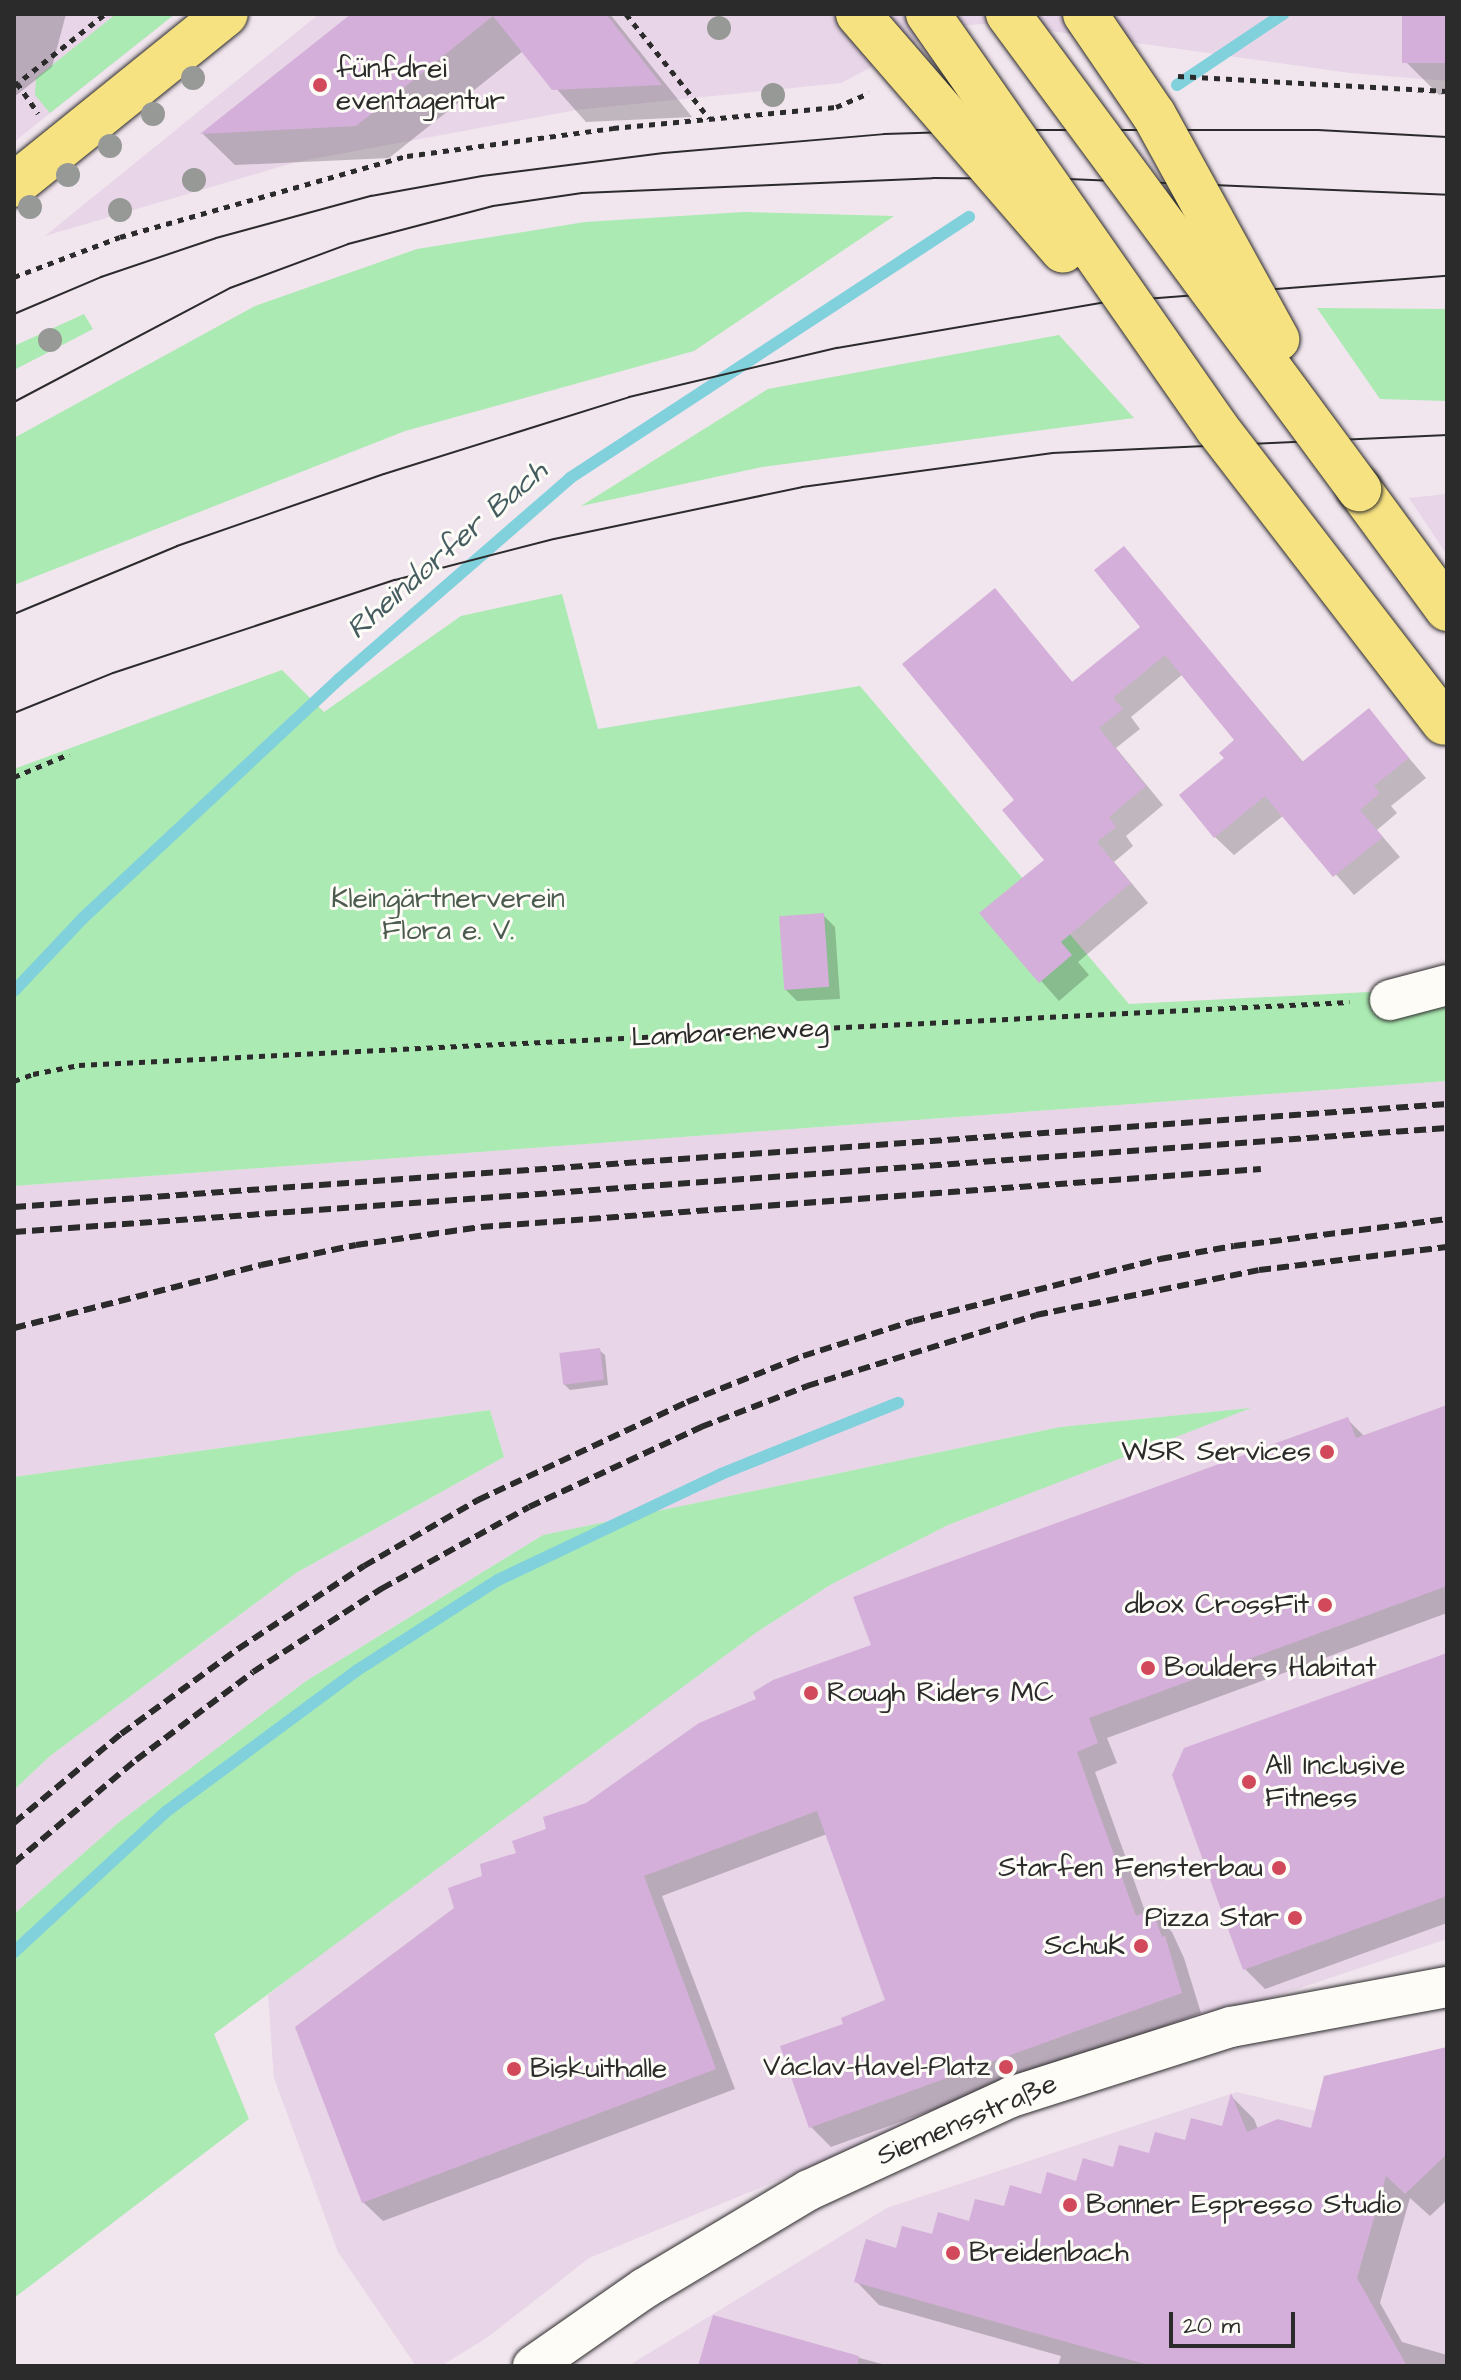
<!DOCTYPE html>
<html>
<head>
<meta charset="utf-8">
<style>
  body { margin:0 }
  #map { position:relative; width:1461px; height:2380px; overflow:hidden; background:#f1e5ee; font-family:"Architects Daughter",sans-serif }
  div>[style] { position:absolute }
  .built>* { inset:0; background:#e8d5e8 }
  .green>* { inset:0; background:#abeab2 }
  .shadow>* { inset:0; background:#0003 }
  .stream>* { height:12px; margin:-6px; padding:0 6px; transform-origin:6px; border-radius:6px; background:#81d1dd }
  .building>* { inset:0; background:#d4afd9; transform-origin:0 0 }
  .path>* { height:5px; margin-top:-2.5px; transform-origin:0; background:repeating-linear-gradient(90deg,#2b2b2b 0 6px,transparent 0 12px) }
  .roads { filter:drop-shadow(0 0 2px #2b2b2b) drop-shadow(0 0 2px #2b2b2b) }
  .minor>* { height:40px; margin:-20px; padding:0 20px; transform-origin:20px; border-radius:20px; background:#fdfcf7 }
  .major>* { height:44px; margin:-22px; padding:0 22px; transform-origin:22px; border-radius:22px; background:#f7e281 }
  .highway>* { height:44px; margin:-22px; padding:0 22px; transform-origin:22px; border-radius:22px; background:#f7e281 }
  .tram>* { height:2px; margin:-1px; padding:0 1px; transform-origin:1px; border-radius:1px; background:#2b2b2b }
  .rail>* { height:6px; margin-top:-3px; transform-origin:0; background:repeating-linear-gradient(90deg,#2b2b2b 0 12px,transparent 0 18px) }
  .bridges { filter:drop-shadow(0 0 2px #2b2b2b) drop-shadow(0 0 2px #2b2b2b) }
  .highway-bridge>* { height:44px; margin:-22px; padding:0 22px; transform-origin:22px; border-radius:22px; background:#f7e281 }
  .trees>* { width:24px; height:24px; margin:-12px; border-radius:50%; background:#969995 }
  .dots>* { width:22px; height:22px; translate:-50% -50%; box-sizing:border-box; border:4px solid #fdfcf7; border-radius:50% }
  span { translate:-50% -50%; white-space:nowrap; text-align:center; line-height:1.15; -webkit-text-stroke:6px #fdfcf7; paint-order:stroke }
  .poi-label { font-size:28px; color:#2b2b2b }
  .left { translate:0 -50%; text-align:left }
  .right { translate:-100% -50%; text-align:right }
  .park-label { font-size:28px; color:#4b5b4d }
  .street-label { font-size:28px; color:#2b2b2b }
  .water-label { font-size:30px; color:#455d60; font-style:italic }
  .frame { position:absolute; inset:0; border:16px solid #2b2b2b; pointer-events:none }
  .scale { position:absolute; left:1169px; top:2312px; width:126px; height:36px; box-sizing:border-box; border:4px solid #2b2b2b; border-top:0; padding-left:10px; font-size:24px; line-height:28px; white-space:nowrap; color:#2b2b2b; -webkit-text-stroke:6px #fdfcf7; paint-order:stroke }
</style>
</head>
<body>
<div id="map">
  <div class="built">
    <i style="clip-path:polygon(14px 14px,175px 14px,14px 142px)"></i>
    <i style="clip-path:polygon(319px 14px,1447px 14px,1447px 81px,1350px 73px,994px 23px,946px 27px,841px 83px,576px 110px,296px 162px,45px 236px)"></i>
    <i style="clip-path:polygon(1447px 494px,1447px 555px,1409px 498px)"></i>
    <i style="clip-path:polygon(1447px 1081px,1447px 1939px,1018px 2082px,589px 2258px,488px 2337px,441px 2366px,416px 2366px,338px 2252px,274px 2078px,268px 1995px,388px 1902px,757px 1632px,830px 1585px,948px 1525px,1246px 1409px,1060px 1427px,543px 1535px,306px 1681px,118px 1823px,14px 1914px,14px 1790px,50px 1756px,296px 1573px,504px 1457px,490px 1410px,14px 1477px,14px 1186px)"></i>
    <i style="clip-path:polygon(1447px 2047px,1447px 2366px,628px 2366px,887px 2208px,1237px 2092px,1315px 2111px,1324px 2076px)"></i>
  </div>
  <div class="green">
    <i style="clip-path:polygon(116px 14px,175px 14px,50px 113px,35px 95px,36px 78px)"></i>
    <i style="clip-path:polygon(744px 212px,894px 216px,694px 351px,405px 431px,14px 585px,14px 438px,255px 306px,417px 249px,585px 222px)"></i>
    <i style="clip-path:polygon(1317px 308px,1447px 309px,1447px 401px,1380px 399px)"></i>
    <i style="clip-path:polygon(84px 314px,93px 329px,14px 370px,14px 346px)"></i>
    <i style="clip-path:polygon(1059px 335px,1134px 418px,762px 467px,581px 506px,768px 389px)"></i>
    <i style="clip-path:polygon(562px 594px,598px 729px,860px 686px,1129px 1004px,1389px 991px,1447px 1004px,1447px 1081px,14px 1186px,14px 769px,282px 670px,324px 712px,461px 616px)"></i>
    <i style="clip-path:polygon(1251px 1408px,948px 1525px,830px 1585px,757px 1632px,214px 2034px,249px 2119px,14px 2298px,14px 1914px,118px 1823px,306px 1681px,543px 1535px,1060px 1427px)"></i>
    <i style="clip-path:polygon(490px 1410px,504px 1457px,296px 1573px,50px 1756px,14px 1790px,14px 1477px)"></i>
  </div>
  <div class="shadow">
    <i style="clip-path:polygon(14px 14px,66px 14px,52px 67px,14px 97px)"></i>
    <i style="clip-path:polygon(354px 14px,610px 14px,692px 117px,586px 122px,523px 51px,389px 158px,235px 165px,203px 134px)"></i>
    <i style="clip-path:polygon(1404px 14px,1447px 14px,1447px 94px,1439px 95px,1406px 62px)"></i>
    <i style="clip-path:polygon(1123px 548px,1304px 763px,1369px 711px,1426px 778px,1391px 806px,1397px 813px,1377px 830px,1400px 857px,1354px 895px,1284px 815px,1234px 855px,1215px 837px,1227px 758px,1237px 740px,1183px 674px,1131px 717px,1140px 729px,1116px 748px,1163px 805px,1126px 836px,1133px 846px,1114px 862px,1148px 903px,1078px 962px,1089px 975px,1059px 1001px,982px 914px,1046px 860px,1017px 800px,994px 591px,1074px 684px,1143px 627px)"></i>
    <i style="clip-path:polygon(823px 915px,835px 927px,840px 999px,797px 1001px,785px 989px)"></i>
    <i style="clip-path:polygon(599px 1350px,605px 1355px,608px 1385px,570px 1390px,564px 1384px)"></i>
    <i style="clip-path:polygon(1447px 1407px,1447px 1613px,1107px 1738px,1117px 1763px,1095px 1772px,1146px 1914px,1152px 1912px,1172px 1932px,1184px 1958px,1201px 2013px,831px 2147px,811px 2127px,782px 2048px,845px 2025px,887px 2001px,827px 1834px,662px 1896px,735px 2089px,383px 2221px,363px 2202px,457px 1908px,484px 1877px,587px 1805px,874px 1646px,1347px 1419px,1365px 1437px)"></i>
    <i style="clip-path:polygon(1447px 1655px,1447px 1923px,1265px 1989px,1245px 1969px)"></i>
    <i style="clip-path:polygon(1447px 2049px,1447px 2200px,1430px 2216px,1410px 2198px,1380px 2303px,1402px 2342px,1447px 2355px,1447px 2366px,1058px 2366px,1061px 2356px,879px 2305px,856px 2281px,897px 2250px,1224px 2129px,1232px 2097px,1254px 2119px,1258px 2129px,1312px 2131px)"></i>
    <i style="clip-path:polygon(714px 2318px,889px 2366px,701px 2366px)"></i>
  </div>
  <div class="stream">
    <i style="left:1177px;top:85px;width:128px;rotate:-33.8deg"></i>
    <i style="left:14px;top:991px;width:100px;rotate:-46.6deg"></i>
    <i style="left:83px;top:918px;width:349px;rotate:-43deg"></i>
    <i style="left:338px;top:680px;width:308px;rotate:-41deg"></i>
    <i style="left:570px;top:478px;width:477px;rotate:-33.2deg"></i>
    <i style="left:14px;top:1952px;width:208px;rotate:-42.7deg"></i>
    <i style="left:167px;top:1811px;width:235px;rotate:-36.5deg"></i>
    <i style="left:356px;top:1671px;width:169px;rotate:-32.7deg"></i>
    <i style="left:498px;top:1580px;width:247px;rotate:-25.4deg"></i>
    <i style="left:721px;top:1474px;width:191px;rotate:-21.9deg"></i>
  </div>
  <div class="building">
    <i style="clip-path:polygon(351px 14px,606px 14px,662px 85px,552px 90px,493px 16px,356px 126px,200px 134px)"></i>
    <i style="left:1402px;top:14px;width:45px;height:49px"></i>
    <i style="clip-path:polygon(1124px 546px,1302px 762px,1369px 708px,1409px 758px,1374px 786px,1380px 793px,1360px 810px,1383px 837px,1333px 877px,1265px 796px,1214px 838px,1179px 795px,1224px 758px,1219px 753px,1234px 740px,1165px 655px,1113px 698px,1123px 709px,1099px 728px,1146px 786px,1109px 817px,1116px 827px,1097px 842px,1131px 883px,1061px 942px,1072px 955px,1039px 983px,979px 913px,1044px 860px,1002px 810px,1014px 800px,902px 664px,995px 588px,1072px 682px,1140px 627px,1094px 570px)"></i>
    <i style="left:824px;top:913px;width:74px;height:45px;rotate:86deg"></i>
    <i style="left:600px;top:1348px;width:32px;height:41px;rotate:83deg"></i>
    <i style="clip-path:polygon(1447px 1405px,1447px 1586px,1089px 1718px,1098px 1743px,1077px 1752px,1136px 1916px,1152px 1910px,1162px 1937px,1165px 1936px,1182px 1993px,809px 2128px,780px 2046px,843px 2024px,841px 2018px,885px 2000px,817px 1811px,644px 1876px,716px 2069px,362px 2203px,295px 2027px,454px 1908px,448px 1888px,482px 1876px,480px 1864px,516px 1853px,512px 1841px,546px 1829px,543px 1817px,586px 1803px,699px 1723px,756px 1699px,753px 1692px,773px 1680px,871px 1645px,853px 1597px,1348px 1417px,1356px 1438px)"></i>
    <i style="clip-path:polygon(1447px 1653px,1447px 1896px,1243px 1970px,1172px 1775px,1184px 1748px)"></i>
    <i style="clip-path:polygon(1447px 2047px,1447px 2154px,1405px 2194px,1386px 2176px,1357px 2278px,1407px 2366px,1152px 2366px,854px 2282px,866px 2239px,896px 2248px,902px 2226px,932px 2234px,938px 2212px,969px 2221px,975px 2199px,1004px 2206px,1010px 2185px,1041px 2194px,1047px 2172px,1076px 2181px,1083px 2158px,1113px 2167px,1119px 2145px,1149px 2153px,1155px 2132px,1185px 2140px,1191px 2118px,1222px 2126px,1231px 2093px,1247px 2132px,1278px 2119px,1311px 2128px,1324px 2076px)"></i>
    <i style="clip-path:polygon(713px 2315px,859px 2356px,857px 2366px,698px 2366px)"></i>
  </div>
  <div class="path">
    <i style="left:626px;top:14px;width:133px;rotate:51.4deg"></i>
    <i style="left:1178px;top:76px;width:269px;rotate:3.2deg"></i>
    <i style="left:17px;top:83px;width:37px;rotate:55deg"></i>
    <i style="left:14px;top:86px;width:116px;rotate:-38.4deg"></i>
    <i style="left:14px;top:277px;width:113px;rotate:-20.7deg"></i>
    <i style="left:120px;top:237px;width:298px;rotate:-15.8deg"></i>
    <i style="left:407px;top:156px;width:208px;rotate:-7.7deg"></i>
    <i style="left:613px;top:128px;width:224px;rotate:-5.4deg"></i>
    <i style="left:836px;top:107px;width:36px;rotate:-23deg"></i>
    <i style="left:14px;top:777px;width:60px;rotate:-22.7deg"></i>
    <i style="left:14px;top:1081px;width:20px;rotate:-20deg"></i>
    <i style="left:33px;top:1074px;width:47px;rotate:-11.1deg"></i>
    <i style="left:79px;top:1065px;width:1272px;rotate:-2.84deg"></i>
  </div>
  <div class="roads">
    <div class="minor">
      <i style="left:1390px;top:1000px;width:59px;rotate:-14.7deg"></i>
      <i style="left:533px;top:2366px;width:136px;rotate:-34.9deg"></i>
      <i style="left:645px;top:2288px;width:191px;rotate:-30.9deg"></i>
      <i style="left:809px;top:2190px;width:222px;rotate:-24.7deg"></i>
      <i style="left:1011px;top:2097px;width:231px;rotate:-17.7deg"></i>
      <i style="left:1231px;top:2027px;width:220px;rotate:-10.5deg"></i>
    </div>
    <div class="major">
      <i style="left:14px;top:185px;width:272px;rotate:-38.9deg"></i>
    </div>
    <div class="highway">
      <i style="left:1359px;top:489px;width:149px;rotate:53.7deg"></i>
    </div>
  </div>
  <div class="tram">
    <i style="left:14px;top:314px;width:95px;rotate:-23deg"></i>
    <i style="left:101px;top:277px;width:121px;rotate:-18.7deg"></i>
    <i style="left:216px;top:238px;width:161px;rotate:-15.2deg"></i>
    <i style="left:371px;top:196px;width:113px;rotate:-10.2deg"></i>
    <i style="left:482px;top:176px;width:183px;rotate:-7.2deg"></i>
    <i style="left:664px;top:153px;width:221px;rotate:-4.9deg"></i>
    <i style="left:884px;top:134px;width:134px;rotate:-1.7deg"></i>
    <i style="left:1018px;top:130px;width:300px"></i>
    <i style="left:1318px;top:130px;width:129px;rotate:3.1deg"></i>
    <i style="left:14px;top:402px;width:244px;rotate:-27.8deg"></i>
    <i style="left:230px;top:288px;width:126px;rotate:-20.4deg"></i>
    <i style="left:348px;top:244px;width:150px;rotate:-14.7deg"></i>
    <i style="left:493px;top:206px;width:90px;rotate:-8.3deg"></i>
    <i style="left:582px;top:193px;width:351px;rotate:-2.4deg"></i>
    <i style="left:933px;top:178px;width:136px;rotate:0.4deg"></i>
    <i style="left:1069px;top:179px;width:378px;rotate:2.4deg"></i>
    <i style="left:14px;top:614px;width:177px;rotate:-22.6deg"></i>
    <i style="left:177px;top:546px;width:219px;rotate:-19.2deg"></i>
    <i style="left:384px;top:474px;width:257px;rotate:-17.4deg"></i>
    <i style="left:629px;top:397px;width:214px;rotate:-13.3deg"></i>
    <i style="left:837px;top:348px;width:273px;rotate:-9.7deg"></i>
    <i style="left:1106px;top:302px;width:342px;rotate:-4.4deg"></i>
    <i style="left:14px;top:713px;width:107px;rotate:-22deg"></i>
    <i style="left:113px;top:673px;width:297px;rotate:-18.3deg"></i>
    <i style="left:395px;top:580px;width:164px;rotate:-14.5deg"></i>
    <i style="left:554px;top:539px;width:253px;rotate:-11.8deg"></i>
    <i style="left:802px;top:487px;width:253px;rotate:-7.7deg"></i>
    <i style="left:1053px;top:453px;width:394px;rotate:-2.6deg"></i>
  </div>
  <div class="rail">
    <i style="left:14px;top:1207px;width:1437px;rotate:-4.11deg"></i>
    <i style="left:14px;top:1232px;width:1437px;rotate:-4.15deg"></i>
    <i style="left:14px;top:1328px;width:255px;rotate:-14.3deg"></i>
    <i style="left:261px;top:1265px;width:97px;rotate:-11.9deg"></i>
    <i style="left:356px;top:1245px;width:126px;rotate:-8.2deg"></i>
    <i style="left:481px;top:1227px;width:782px;rotate:-4.25deg"></i>
    <i style="left:14px;top:1823px;width:139px;rotate:-39.8deg"></i>
    <i style="left:121px;top:1734px;width:145px;rotate:-36deg"></i>
    <i style="left:238px;top:1649px;width:151px;rotate:-33.4deg"></i>
    <i style="left:364px;top:1566px;width:132px;rotate:-30.1deg"></i>
    <i style="left:478px;top:1500px;width:231px;rotate:-25.1deg"></i>
    <i style="left:687px;top:1402px;width:125px;rotate:-21.6deg"></i>
    <i style="left:803px;top:1356px;width:115px;rotate:-17.7deg"></i>
    <i style="left:913px;top:1321px;width:255px;rotate:-14.1deg"></i>
    <i style="left:1160px;top:1259px;width:75px;rotate:-10deg"></i>
    <i style="left:1234px;top:1246px;width:215px;rotate:-7.2deg"></i>
    <i style="left:14px;top:1863px;width:160px;rotate:-40.2deg"></i>
    <i style="left:136px;top:1760px;width:146px;rotate:-36.9deg"></i>
    <i style="left:253px;top:1672px;width:153px;rotate:-33deg"></i>
    <i style="left:381px;top:1589px;width:169px;rotate:-29deg"></i>
    <i style="left:529px;top:1507px;width:190px;rotate:-24.9deg"></i>
    <i style="left:701px;top:1427px;width:114px;rotate:-21.1deg"></i>
    <i style="left:807px;top:1386px;width:240px;rotate:-17.2deg"></i>
    <i style="left:1036px;top:1315px;width:227px;rotate:-11.4deg"></i>
    <i style="left:1259px;top:1270px;width:189px;rotate:-7deg"></i>
  </div>
  <div class="bridges">
    <div class="highway-bridge">
      <i style="left:858px;top:14px;width:313px;rotate:49.1deg"></i>
      <i style="left:928px;top:14px;width:505px;rotate:55.08deg"></i>
      <i style="left:1217px;top:428px;width:372px;rotate:52.4deg"></i>
      <i style="left:1008px;top:14px;width:591px;rotate:53.54deg"></i>
      <i style="left:1085px;top:14px;width:122px;rotate:55.7deg"></i>
      <i style="left:1154px;top:115px;width:256px;rotate:61.2deg"></i>
    </div>
  </div>
  <div class="trees">
    <i style="left:719px;top:28px"></i>
    <i style="left:193px;top:78px"></i>
    <i style="left:773px;top:95px"></i>
    <i style="left:153px;top:114px"></i>
    <i style="left:110px;top:146px"></i>
    <i style="left:68px;top:175px"></i>
    <i style="left:194px;top:180px"></i>
    <i style="left:30px;top:207px"></i>
    <i style="left:120px;top:210px"></i>
    <i style="left:50px;top:340px"></i>
  </div>
  <div class="dots">
    <i style="left:320px;top:85px;background:#d1495b"></i>
    <i style="left:1327px;top:1452px;background:#d1495b"></i>
    <i style="left:1325px;top:1605px;background:#d1495b"></i>
    <i style="left:1148px;top:1668px;background:#d1495b"></i>
    <i style="left:811px;top:1693px;background:#d1495b"></i>
    <i style="left:1249px;top:1782px;background:#d1495b"></i>
    <i style="left:1279px;top:1868px;background:#d1495b"></i>
    <i style="left:1295px;top:1918px;background:#d1495b"></i>
    <i style="left:1141px;top:1946px;background:#d1495b"></i>
    <i style="left:1006px;top:2067px;background:#d1495b"></i>
    <i style="left:514px;top:2069px;background:#d1495b"></i>
    <i style="left:1070px;top:2205px;background:#d1495b"></i>
    <i style="left:953px;top:2253px;background:#d1495b"></i>
  </div>
  <div class="poi-label">
    <span class="left" style="left:336px;top:85px">fünfdrei<br>eventagentur</span>
    <span class="right" style="left:1311px;top:1452px">WSR Services</span>
    <span class="right" style="left:1309px;top:1605px">dbox CrossFit</span>
    <span class="left" style="left:1164px;top:1668px">Boulders Habitat</span>
    <span class="left" style="left:827px;top:1693px">Rough Riders MC</span>
    <span class="left" style="left:1265px;top:1782px">All Inclusive<br>Fitness</span>
    <span class="right" style="left:1263px;top:1868px">Starfen Fensterbau</span>
    <span class="right" style="left:1279px;top:1918px">Pizza Star</span>
    <span class="right" style="left:1125px;top:1946px">SchuK</span>
    <span class="right" style="left:990px;top:2067px">Václav-Havel-Platz</span>
    <span class="left" style="left:530px;top:2069px">Biskuithalle</span>
    <span class="left" style="left:1086px;top:2205px">Bonner Espresso Studio</span>
    <span class="left" style="left:969px;top:2253px">Breidenbach</span>
  </div>
  <div class="park-label">
    <span style="left:448px;top:915px">Kleingärtnerverein<br>Flora e. V.</span>
  </div>
  <div class="street-label">
    <span style="left:730px;top:1033px;rotate:-3deg">Lambareneweg</span>
    <span style="left:967px;top:2120px;rotate:-23deg">Siemensstraße</span>
  </div>
  <div class="water-label">
    <span style="left:447px;top:550px;rotate:-41deg">Rheindorfer Bach</span>
  </div>
  <div class="frame"></div>
  <div class="scale">20 m</div>
</div>
</body>
</html>
